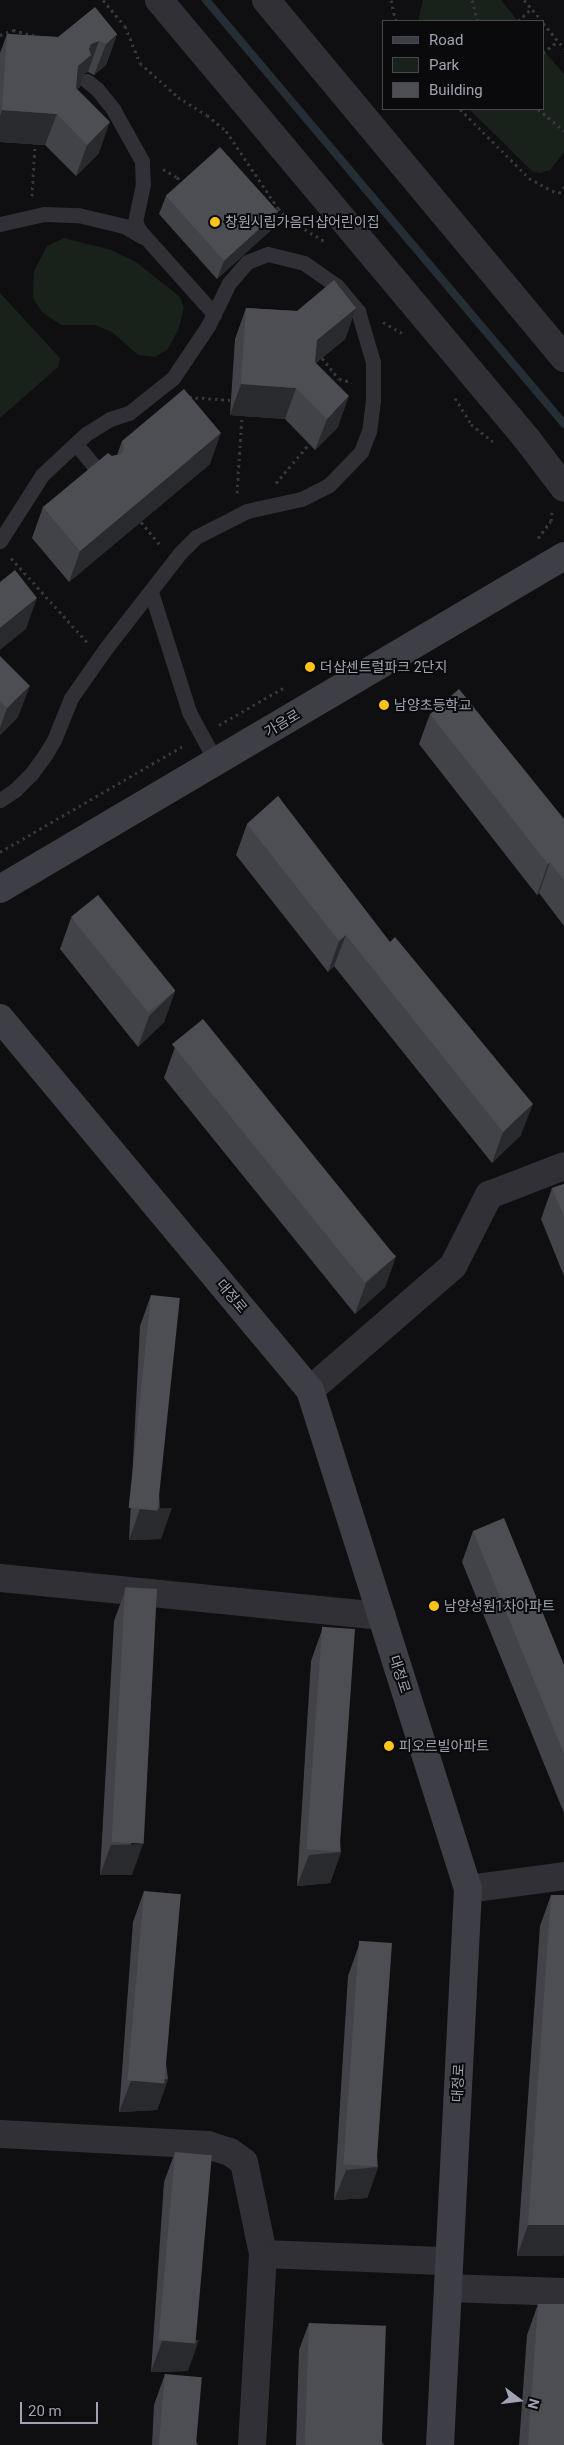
<!DOCTYPE html>
<html>
<head>
<meta charset="utf-8">
<style>
  body { margin:0 }
  #map { position:relative; width:564px; height:2445px; overflow:hidden; background:#0f0f11; font-family:Roboto,"Noto Sans KR",sans-serif }
  div>[style] { position:absolute }
  .green>* { inset:0; background:#19211b }
  .stream>* { height:8px; margin:-4px; padding:0 4px; transform-origin:4px; border-radius:4px; background:#252d35 }
  .path>* { height:3px; margin-top:-1.5px; transform-origin:0; background:repeating-linear-gradient(90deg,#36373d 0 2.5px,transparent 0 6.5px) }
  .lane>* { height:15px; margin:-7.5px; padding:0 7.5px; transform-origin:7.5px; border-radius:7.5px; background:#303036 }
  .street>* { height:28px; margin:-14px; padding:0 14px; transform-origin:14px; border-radius:14px; background:#303036 }
  .secondary>* { height:28px; margin:-14px; padding:0 14px; transform-origin:14px; border-radius:14px; background:#3e3f46 }
  .wall>* { inset:0; background:#424349 }
  .shaded-wall>* { inset:0; background:#292a2e }
  .building>* { inset:0; background:#4c4e54; transform-origin:0 0 }
  .dots>* { width:14px; height:14px; translate:-50% -50%; box-sizing:border-box; border:2px solid #0a0a0c; border-radius:50% }
  span { translate:-50% -50%; white-space:nowrap; text-align:center; line-height:1.15; -webkit-text-stroke:4px #0a0a0c; paint-order:stroke }
  .poi-label { font-size:14px; color:#9fa3b3 }
  .left { translate:0 -50%; text-align:left }
  .street-label { font-size:14px; color:#9fa3b3 }
  .legend { position:absolute; left:382px; top:20px; width:162px; height:90px; box-sizing:border-box; background:#0a0a0c; border:1px solid #46474f; margin:0; padding:6px 9px; list-style:none; font-size:15px; color:#9fa3b3 }
  .legend li { display:flex; align-items:center; gap:10px; height:25px }
  .legend b { width:25px; border:1px solid #46474f }
  .north { position:absolute; left:494px; top:2375px; width:50px; height:50px; -webkit-text-stroke:4px #0a0a0c; paint-order:stroke; rotate:105deg; font-size:14px; font-weight:700; line-height:20px; text-align:center; color:#9fa3b3 }
  .north::after { content:''; display:block; margin:auto; width:18px; height:22px; background:#9fa3b3; clip-path:polygon(50% 0,100% 100%,50% 72%,0 100%) }
  .scale { position:absolute; left:20px; top:2402px; width:78px; height:22px; box-sizing:border-box; border:2px solid #9fa3b3; border-top:0; padding-left:6px; font-size:15px; line-height:18px; white-space:nowrap; color:#9fa3b3; -webkit-text-stroke:4px #0a0a0c; paint-order:stroke }
</style>
</head>
<body>
<div id="map">
  <div class="green">
    <i style="clip-path:polygon(423px 0,501px 0,518px 21px,418px 21px)"></i>
    <i style="clip-path:polygon(543px 50px,564px 74px,564px 152px,550px 170px,540px 173px,532px 171px,469px 109px,543px 109px)"></i>
    <i style="clip-path:polygon(64px 238px,111px 250px,136px 262px,180px 297px,184px 308px,178px 330px,168px 349px,155px 357px,138px 355px,112px 332px,95px 325px,61px 325px,42px 312px,33px 298px,34px 271px,47px 246px)"></i>
    <i style="clip-path:polygon(0 293px,60px 358px,58px 367px,0 418px)"></i>
  </div>
  <div class="stream">
    <i style="left:206px;top:0;width:555px;rotate:49.82deg"></i>
  </div>
  <div class="path">
    <i style="left:103px;top:0;width:34px;rotate:50deg"></i>
    <i style="left:125px;top:26px;width:40px;rotate:68deg"></i>
    <i style="left:140px;top:63px;width:51px;rotate:41.8deg"></i>
    <i style="left:178px;top:97px;width:34px;rotate:32deg"></i>
    <i style="left:207px;top:115px;width:25px;rotate:40deg"></i>
    <i style="left:226px;top:131px;width:93px;rotate:56deg"></i>
    <i style="left:278px;top:208px;width:15px;rotate:48deg"></i>
    <i style="left:288px;top:219px;width:42px;rotate:31.4deg"></i>
    <i style="left:391px;top:0;width:22px;rotate:77deg"></i>
    <i style="left:472px;top:0;width:22px;rotate:74deg"></i>
    <i style="left:524px;top:0;width:28px;rotate:49deg"></i>
    <i style="left:518px;top:21px;width:18px;rotate:-43deg"></i>
    <i style="left:543px;top:23px;width:33px;rotate:50deg"></i>
    <i style="left:0;top:35px;width:14px;rotate:-21deg"></i>
    <i style="left:13px;top:30px;width:28px;rotate:15deg"></i>
    <i style="left:543px;top:53px;width:19px;rotate:-39deg"></i>
    <i style="left:460px;top:109px;width:98px;rotate:45deg"></i>
    <i style="left:529px;top:178px;width:26px;rotate:29deg"></i>
    <i style="left:552px;top:191px;width:12px;rotate:9deg"></i>
    <i style="left:538px;top:109px;width:34px;rotate:40deg"></i>
    <i style="left:163px;top:169px;width:16px;rotate:30deg"></i>
    <i style="left:177px;top:177px;width:10px;rotate:53deg"></i>
    <i style="left:564px;top:186px;width:6px;rotate:90deg"></i>
    <i style="left:32px;top:196px;width:52px;rotate:-86.7deg"></i>
    <i style="left:383px;top:322px;width:22px;rotate:30deg"></i>
    <i style="left:322px;top:358px;width:27px;rotate:51deg"></i>
    <i style="left:339px;top:379px;width:13px;rotate:13deg"></i>
    <i style="left:189px;top:397px;width:42px;rotate:4.1deg"></i>
    <i style="left:455px;top:398px;width:31px;rotate:58deg"></i>
    <i style="left:471px;top:424px;width:28px;rotate:39deg"></i>
    <i style="left:276px;top:483px;width:51px;rotate:-49.8deg"></i>
    <i style="left:237px;top:493px;width:77px;rotate:-86.3deg"></i>
    <i style="left:141px;top:522px;width:31px;rotate:50deg"></i>
    <i style="left:538px;top:538px;width:21px;rotate:-53deg"></i>
    <i style="left:551px;top:521px;width:10px;rotate:-84deg"></i>
    <i style="left:11px;top:558px;width:113px;rotate:47.9deg"></i>
    <i style="left:219px;top:725px;width:74px;rotate:-30deg"></i>
    <i style="left:0;top:852px;width:211px;rotate:-30.1deg"></i>
  </div>
  <div class="lane">
    <i style="left:87px;top:81px;width:13px;rotate:39deg"></i>
    <i style="left:97px;top:89px;width:26px;rotate:51deg"></i>
    <i style="left:113px;top:109px;width:60px;rotate:60.9deg"></i>
    <i style="left:142px;top:161px;width:23px;rotate:88deg"></i>
    <i style="left:143px;top:184px;width:38px;rotate:102deg"></i>
    <i style="left:135px;top:221px;width:10px;rotate:66deg"></i>
    <i style="left:139px;top:230px;width:113px;rotate:48.2deg"></i>
    <i style="left:0;top:224px;width:45px;rotate:-12.8deg"></i>
    <i style="left:44px;top:214px;width:34px;rotate:2deg"></i>
    <i style="left:78px;top:215px;width:47px;rotate:13.4deg"></i>
    <i style="left:124px;top:226px;width:22px;rotate:30deg"></i>
    <i style="left:76px;top:444px;width:44px;rotate:50.5deg"></i>
    <i style="left:0;top:541px;width:78px;rotate:-57.5deg"></i>
    <i style="left:42px;top:475px;width:60px;rotate:-43deg"></i>
    <i style="left:86px;top:434px;width:28px;rotate:-32deg"></i>
    <i style="left:110px;top:419px;width:20px;rotate:-18deg"></i>
    <i style="left:129px;top:413px;width:56px;rotate:-38.5deg"></i>
    <i style="left:173px;top:378px;width:63px;rotate:-56.1deg"></i>
    <i style="left:208px;top:326px;width:48px;rotate:-64deg"></i>
    <i style="left:229px;top:283px;width:28px;rotate:-49deg"></i>
    <i style="left:247px;top:262px;width:22px;rotate:-21deg"></i>
    <i style="left:268px;top:254px;width:37px;rotate:14deg"></i>
    <i style="left:304px;top:263px;width:40px;rotate:34.9deg"></i>
    <i style="left:337px;top:286px;width:33px;rotate:50deg"></i>
    <i style="left:358px;top:311px;width:53px;rotate:73.6deg"></i>
    <i style="left:373px;top:362px;width:38px;rotate:90deg"></i>
    <i style="left:373px;top:400px;width:31px;rotate:97deg"></i>
    <i style="left:369px;top:431px;width:22px;rotate:111deg"></i>
    <i style="left:361px;top:452px;width:46px;rotate:134.1deg"></i>
    <i style="left:329px;top:485px;width:31px;rotate:153deg"></i>
    <i style="left:301px;top:499px;width:55px;rotate:167.5deg"></i>
    <i style="left:247px;top:511px;width:57px;rotate:153deg"></i>
    <i style="left:196px;top:537px;width:23px;rotate:135deg"></i>
    <i style="left:180px;top:553px;width:120px;rotate:127.9deg"></i>
    <i style="left:106px;top:648px;width:61px;rotate:125deg"></i>
    <i style="left:71px;top:698px;width:45px;rotate:112deg"></i>
    <i style="left:54px;top:740px;width:17px;rotate:121deg"></i>
    <i style="left:45px;top:755px;width:24px;rotate:126deg"></i>
    <i style="left:31px;top:774px;width:23px;rotate:135deg"></i>
    <i style="left:15px;top:790px;width:18px;rotate:146deg"></i>
    <i style="left:151px;top:592px;width:126px;rotate:72.4deg"></i>
    <i style="left:189px;top:712px;width:57px;rotate:61.6deg"></i>
  </div>
  <div class="street">
    <i style="left:159px;top:0;width:573px;rotate:50.03deg"></i>
    <i style="left:527px;top:439px;width:61px;rotate:52.9deg"></i>
    <i style="left:266px;top:0;width:466px;rotate:50.2deg"></i>
    <i style="left:310px;top:1390px;width:189px;rotate:-40.9deg"></i>
    <i style="left:453px;top:1266px;width:80px;rotate:-63.1deg"></i>
    <i style="left:489px;top:1195px;width:80px;rotate:-21.1deg"></i>
    <i style="left:0;top:1578px;width:384px;rotate:5.7deg"></i>
    <i style="left:468px;top:1889px;width:97px;rotate:-7.7deg"></i>
    <i style="left:0;top:2134px;width:208px;rotate:3deg"></i>
    <i style="left:208px;top:2145px;width:23px;rotate:18deg"></i>
    <i style="left:230px;top:2152px;width:17px;rotate:36deg"></i>
    <i style="left:244px;top:2162px;width:94px;rotate:78.3deg"></i>
    <i style="left:263px;top:2254px;width:186px;rotate:2.2deg"></i>
    <i style="left:448px;top:2288px;width:116px;rotate:2deg"></i>
    <i style="left:252px;top:2445px;width:191px;rotate:-86.7deg"></i>
  </div>
  <div class="secondary">
    <i style="left:0;top:889px;width:655px;rotate:-30.56deg"></i>
    <i style="left:0;top:1018px;width:484px;rotate:50.2deg"></i>
    <i style="left:310px;top:1390px;width:523px;rotate:72.43deg"></i>
    <i style="left:468px;top:1889px;width:557px;rotate:92.88deg"></i>
  </div>
  <div class="wall">
    <i style="clip-path:polygon(7px 34px,58px 37px,117px 34px,106px 65px,94px 75px,88px 72px,85px 73px,80px 87px,77px 89px,99px 153px,76px 176px,45px 145px,0 142px,0 53px)"></i>
    <i style="clip-path:polygon(166px 196px,271px 230px,217px 279px,159px 214px)"></i>
    <i style="clip-path:polygon(246px 308px,297px 311px,356px 308px,345px 339px,316px 363px,338px 427px,315px 450px,285px 419px,230px 415px,235px 339px)"></i>
    <i style="clip-path:polygon(122px 441px,210px 464px,69px 582px,32px 538px,43px 507px,112px 456px,117px 455px)"></i>
    <i style="clip-path:polygon(0 656px,18px 717px,0 735px)"></i>
    <i style="clip-path:polygon(430px 714px,564px 819px,564px 926px,539px 893px,537px 895px,419px 744px)"></i>
    <i style="clip-path:polygon(278px 796px,521px 1135px,492px 1163px,334px 966px,328px 972px,236px 855px,247px 824px)"></i>
    <i style="clip-path:polygon(71px 918px,175px 991px,164px 1022px,138px 1047px,60px 949px)"></i>
    <i style="clip-path:polygon(175px 1047px,396px 1256px,385px 1287px,355px 1314px,164px 1078px)"></i>
    <i style="clip-path:polygon(564px 1184px,564px 1276px,541px 1219px,552px 1188px)"></i>
    <i style="clip-path:polygon(151px 1295px,161px 1539px,129px 1540px,140px 1326px)"></i>
    <i style="clip-path:polygon(473px 1531px,564px 1665px,564px 1813px,462px 1562px)"></i>
    <i style="clip-path:polygon(125px 1591px,132px 1875px,100px 1875px,114px 1621px)"></i>
    <i style="clip-path:polygon(322px 1630px,341px 1852px,330px 1883px,297px 1886px,311px 1661px)"></i>
    <i style="clip-path:polygon(144px 1891px,168px 2079px,157px 2110px,119px 2112px,133px 1922px)"></i>
    <i style="clip-path:polygon(551px 1895px,564px 1895px,564px 2252px,563px 2256px,517px 2256px,540px 1926px)"></i>
    <i style="clip-path:polygon(359px 1945px,378px 2167px,367px 2198px,334px 2200px,348px 1976px)"></i>
    <i style="clip-path:polygon(175px 2152px,188px 2371px,151px 2372px,164px 2182px)"></i>
    <i style="clip-path:polygon(538px 2304px,564px 2445px,519px 2445px,527px 2335px)"></i>
    <i style="clip-path:polygon(309px 2323px,384px 2445px,296px 2445px,299px 2350px)"></i>
    <i style="clip-path:polygon(165px 2374px,198px 2445px,152px 2445px,154px 2405px)"></i>
  </div>
  <div class="shaded-wall">
    <i style="clip-path:polygon(117px 34px,106px 65px,94px 75px,106px 44px)"></i>
    <i style="clip-path:polygon(99px 41px,88px 72px,85px 73px,80px 87px,67px 97px,78px 66px,91px 44px)"></i>
    <i style="clip-path:polygon(2px 110px,57px 114px,45px 145px,0 142px,0 116px)"></i>
    <i style="clip-path:polygon(110px 122px,99px 153px,76px 176px,87px 145px)"></i>
    <i style="clip-path:polygon(278px 212px,271px 230px,217px 279px,224px 261px)"></i>
    <i style="clip-path:polygon(356px 308px,345px 339px,306px 371px,317px 340px)"></i>
    <i style="clip-path:polygon(241px 384px,296px 388px,285px 419px,230px 415px)"></i>
    <i style="clip-path:polygon(349px 396px,338px 427px,315px 450px,327px 419px)"></i>
    <i style="clip-path:polygon(221px 433px,210px 464px,69px 582px,80px 551px)"></i>
    <i style="clip-path:polygon(37px 598px,26px 629px,0 650px,0 628px)"></i>
    <i style="clip-path:polygon(30px 686px,18px 717px,0 735px,0 728px,7px 708px)"></i>
    <i style="clip-path:polygon(550px 862px,539px 893px,537px 895px,548px 864px)"></i>
    <i style="clip-path:polygon(346px 935px,334px 966px,328px 972px,339px 941px)"></i>
    <i style="clip-path:polygon(175px 991px,164px 1022px,138px 1047px,149px 1016px)"></i>
    <i style="clip-path:polygon(533px 1104px,521px 1135px,492px 1163px,503px 1132px)"></i>
    <i style="clip-path:polygon(396px 1256px,385px 1287px,355px 1314px,366px 1283px)"></i>
    <i style="clip-path:polygon(172px 1508px,161px 1539px,129px 1540px,140px 1509px)"></i>
    <i style="clip-path:polygon(143px 1844px,132px 1875px,100px 1875px,111px 1845px)"></i>
    <i style="clip-path:polygon(341px 1852px,330px 1883px,297px 1886px,309px 1855px)"></i>
    <i style="clip-path:polygon(168px 2079px,157px 2110px,119px 2112px,131px 2081px)"></i>
    <i style="clip-path:polygon(378px 2167px,367px 2198px,334px 2200px,346px 2170px)"></i>
    <i style="clip-path:polygon(528px 2225px,564px 2225px,564px 2252px,563px 2256px,517px 2256px)"></i>
    <i style="clip-path:polygon(199px 2340px,188px 2371px,151px 2372px,162px 2341px)"></i>
  </div>
  <div class="building">
    <i style="clip-path:polygon(95px 7px,117px 34px,106px 44px,99px 41px,91px 44px,89px 49px,91px 55px,78px 66px,76px 88px,110px 122px,87px 145px,57px 114px,2px 110px,7px 34px,58px 37px)"></i>
    <i style="left:220px;top:147px;width:87px;height:73px;rotate:48deg"></i>
    <i style="clip-path:polygon(334px 280px,356px 308px,317px 340px,315px 362px,349px 396px,327px 419px,296px 388px,241px 384px,246px 308px,297px 311px)"></i>
    <i style="clip-path:polygon(184px 389px,221px 433px,80px 551px,43px 507px,108px 453px,112px 456px,121px 454px,124px 450px,122px 441px)"></i>
    <i style="clip-path:polygon(15px 570px,37px 598px,0 628px,0 582px)"></i>
    <i style="clip-path:polygon(0 656px,30px 686px,7px 708px,0 701px)"></i>
    <i style="clip-path:polygon(459px 689px,564px 819px,564px 880px,550px 862px,548px 864px,430px 714px)"></i>
    <i style="clip-path:polygon(278px 796px,390px 942px,395px 937px,533px 1104px,503px 1132px,346px 935px,339px 941px,247px 824px)"></i>
    <i style="left:98px;top:895px;width:123px;height:35px;rotate:51deg"></i>
    <i style="left:203px;top:1019px;width:306px;height:40px;rotate:51deg"></i>
    <i style="clip-path:polygon(564px 1184px,564px 1217px,552px 1188px)"></i>
    <i style="left:151px;top:1295px;width:29px;height:214px;rotate:6deg"></i>
    <i style="clip-path:polygon(504px 1518px,564px 1665px,564px 1754px,473px 1531px)"></i>
    <i style="left:157px;top:1589px;width:255px;height:32px;rotate:93deg"></i>
    <i style="left:355px;top:1629px;width:223px;height:33px;rotate:94deg"></i>
    <i style="left:144px;top:1891px;width:37px;height:190px;rotate:5deg"></i>
    <i style="clip-path:polygon(551px 1895px,564px 1895px,564px 2225px,528px 2225px)"></i>
    <i style="left:392px;top:1943px;width:224px;height:33px;rotate:94deg"></i>
    <i style="left:175px;top:2152px;width:37px;height:189px;rotate:5deg"></i>
    <i style="clip-path:polygon(538px 2304px,564px 2304px,564px 2445px,528px 2445px)"></i>
    <i style="left:309px;top:2323px;width:77px;height:122px;rotate:2deg"></i>
    <i style="left:165px;top:2374px;width:37px;height:71px;rotate:5deg"></i>
  </div>
  <div class="dots">
    <i style="left:215px;top:222px;background:#ffc319"></i>
    <i style="left:310px;top:667px;background:#ffc319"></i>
    <i style="left:384px;top:705px;background:#ffc319"></i>
    <i style="left:434px;top:1606px;background:#ffc319"></i>
    <i style="left:389px;top:1746px;background:#ffc319"></i>
  </div>
  <div class="poi-label">
    <span class="left" style="left:225px;top:222px">창원시립가음더샵어린이집</span>
    <span class="left" style="left:320px;top:667px">더샵센트럴파크 2단지</span>
    <span class="left" style="left:394px;top:705px">남양초등학교</span>
    <span class="left" style="left:444px;top:1606px">남양성원1차아파트</span>
    <span class="left" style="left:399px;top:1746px">피오르빌아파트</span>
  </div>
  <div class="street-label">
    <span style="left:282px;top:723px;rotate:-31deg">가음로</span>
    <span style="left:232px;top:1296px;rotate:50deg">대정로</span>
    <span style="left:400px;top:1674px;rotate:72deg">대정로</span>
    <span style="left:458px;top:2083px;rotate:-87deg">대정로</span>
  </div>
  <ul class="legend">
  <li><b style="height:6px;background:#3e3f46"></b>Road</li>
  <li><b style="height:14px;background:#19211b"></b>Park</li>
  <li><b style="height:14px;background:#4c4e54"></b>Building</li>
  </ul>
  <div class="north">N</div>
  <div class="scale">20 m</div>
</div>
</body>
</html>
